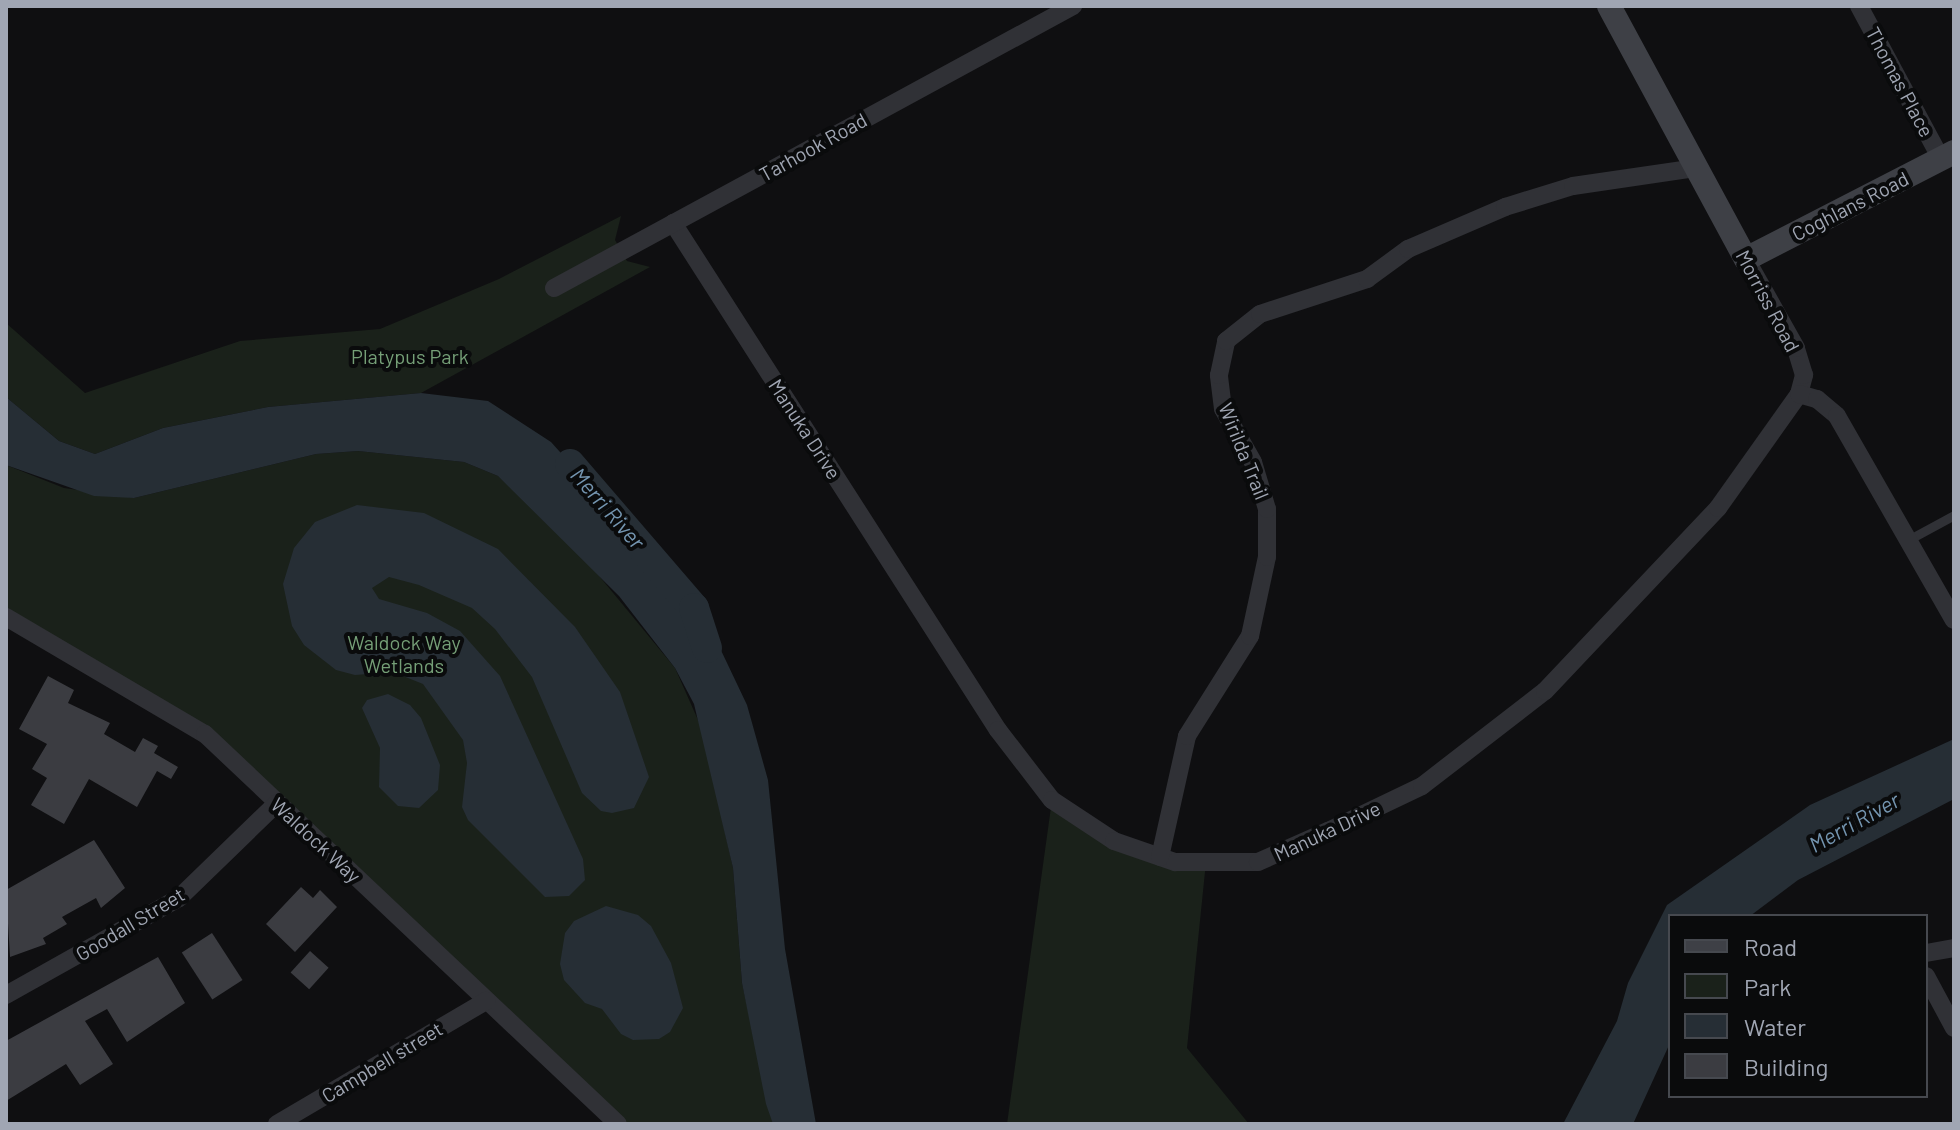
<!DOCTYPE html>
<html>
<head>
<meta charset="utf-8">
<style>
  body { margin:0 }
  #map { position:relative; width:1960px; height:1130px; overflow:hidden; background:#0f0f11; font-family:Barlow,sans-serif }
  div>[style] { position:absolute }
  .green>* { inset:0; background:#1a211a }
  .water>* { inset:0; background:#262e35 }
  .river>* { height:30px; margin:-15px; padding:0 15px; transform-origin:15px; border-radius:15px; background:#262e35 }
  .building>* { inset:0; background:#3b3c41; transform-origin:0 0 }
  .lane>* { height:9px; margin:-4.5px; padding:0 4.5px; transform-origin:4.5px; border-radius:4.5px; background:#303136 }
  .street>* { height:18px; margin:-9px; padding:0 9px; transform-origin:9px; border-radius:9px; background:#303136 }
  .secondary>* { height:24px; margin:-12px; padding:0 12px; transform-origin:12px; border-radius:12px; background:#3e4046 }
  span { translate:-50% -50%; white-space:nowrap; text-align:center; line-height:1.15; -webkit-text-stroke:8px #0a0b0c; paint-order:stroke }
  .street-label { font-size:20px; color:#a0a6b3 }
  .park-label { font-size:20px; color:#759f77 }
  .water-label { font-size:22px; color:#7495b0; font-style:italic }
  .frame { position:absolute; inset:0; border:8px solid #a0a6b3; pointer-events:none }
  .legend { position:absolute; left:1668px; top:914px; width:260px; height:184px; box-sizing:border-box; background:#0a0b0c; border:2px solid #46494f; margin:0; padding:10px 14px; list-style:none; font-size:24px; color:#a0a6b3 }
  .legend li { display:flex; align-items:center; gap:16px; height:40px }
  .legend b { width:40px; border:2px solid #46494f }
</style>
</head>
<body>
<div id="map">
  <div class="green">
    <i style="clip-path:polygon(621px 216px,615px 240px,627px 261px,650px 267px,421px 393px,268px 407px,163px 428px,95px 454px,59px 441px,6px 397px,6px 323px,85px 393px,240px 341px,380px 329px,499px 279px)"></i>
    <i style="clip-path:polygon(358px 451px,464px 462px,498px 476px,581px 554px,675px 668px,702px 729px,733px 868px,742px 983px,773px 1124px,618px 1124px,205px 734px,6px 617px,6px 465px,64px 488px,134px 498px,316px 454px)"></i>
    <i style="clip-path:polygon(1052px 800px,1114px 841px,1206px 862px,1187px 1048px,1249px 1124px,1007px 1124px)"></i>
  </div>
  <div class="water">
    <i style="clip-path:polygon(421px 393px,488px 401px,551px 442px,665px 569px,718px 644px,747px 705px,768px 780px,785px 949px,816px 1124px,773px 1124px,766px 1104px,742px 983px,733px 868px,694px 704px,675px 668px,619px 596px,498px 476px,464px 462px,358px 451px,316px 454px,134px 498px,94px 496px,6px 465px,6px 397px,59px 441px,95px 454px,163px 428px,268px 407px)"></i>
    <i style="clip-path:polygon(357px 505px,424px 513px,498px 549px,575px 627px,620px 692px,649px 777px,634px 808px,612px 813px,601px 811px,582px 793px,532px 677px,495px 629px,472px 608px,419px 585px,389px 577px,372px 588px,379px 599px,427px 613px,460px 631px,500px 676px,583px 859px,585px 880px,569px 896px,545px 897px,468px 820px,462px 807px,467px 763px,463px 740px,423px 684px,393px 672px,355px 675px,336px 670px,304px 645px,292px 626px,283px 584px,294px 548px,315px 522px)"></i>
    <i style="clip-path:polygon(388px 694px,410px 705px,421px 718px,440px 765px,438px 790px,419px 808px,398px 806px,379px 787px,380px 748px,362px 708px,367px 700px)"></i>
    <i style="clip-path:polygon(1954px 739px,1954px 799px,1798px 880px,1750px 916px,1670px 916px,1670px 1043px,1633px 1124px,1563px 1124px,1617px 1021px,1628px 983px,1667px 905px,1810px 805px)"></i>
    <i style="clip-path:polygon(606px 906px,638px 915px,651px 926px,671px 963px,683px 1008px,670px 1032px,659px 1039px,633px 1040px,621px 1034px,602px 1009px,585px 1003px,564px 980px,560px 964px,565px 933px,574px 921px)"></i>
  </div>
  <div class="river">
    <i style="left:570px;top:464px;width:190px;rotate:49.3deg"></i>
    <i style="left:694px;top:608px;width:42px;rotate:72deg"></i>
  </div>
  <div class="building">
    <i style="clip-path:polygon(48px 676px,74px 690px,68px 703px,110px 723px,104px 734px,135px 752px,143px 738px,158px 746px,154px 753px,178px 767px,171px 779px,157px 771px,137px 807px,89px 779px,64px 824px,31px 805px,47px 778px,32px 769px,47px 744px,19px 729px)"></i>
    <i style="clip-path:polygon(94px 840px,125px 888px,101px 908px,96px 898px,62px 917px,67px 924px,43px 938px,46px 944px,10px 957px,6px 890px)"></i>
    <i style="clip-path:polygon(301px 887px,313px 898px,320px 890px,337px 907px,295px 952px,266px 924px)"></i>
    <i style="left:212px;top:933px;width:56px;height:36px;rotate:57deg"></i>
    <i style="left:310px;top:951px;width:25px;height:29px;rotate:42deg"></i>
    <i style="clip-path:polygon(158px 957px,185px 1003px,127px 1042px,107px 1009px,85px 1021px,113px 1064px,80px 1085px,66px 1064px,6px 1101px,6px 1041px)"></i>
  </div>
  <div class="lane">
    <i style="left:1908px;top:540px;width:52px;rotate:-28.5deg"></i>
  </div>
  <div class="street">
    <i style="left:1859px;top:6px;width:174px;rotate:61.8deg"></i>
    <i style="left:673px;top:223px;width:602px;rotate:57.34deg"></i>
    <i style="left:998px;top:730px;width:88px;rotate:52.4deg"></i>
    <i style="left:1052px;top:800px;width:74px;rotate:33.5deg"></i>
    <i style="left:1114px;top:841px;width:65px;rotate:19deg"></i>
    <i style="left:1175px;top:862px;width:83px"></i>
    <i style="left:1258px;top:862px;width:77px;rotate:-23.9deg"></i>
    <i style="left:1328px;top:831px;width:104px;rotate:-25.6deg"></i>
    <i style="left:1422px;top:786px;width:155px;rotate:-37.7deg"></i>
    <i style="left:1545px;top:691px;width:252px;rotate:-46.6deg"></i>
    <i style="left:1718px;top:508px;width:140px;rotate:-54.6deg"></i>
    <i style="left:1799px;top:394px;width:20px;rotate:-75deg"></i>
    <i style="left:1804px;top:375px;width:28px;rotate:-107deg"></i>
    <i style="left:1796px;top:348px;width:102px;rotate:-119.3deg"></i>
    <i style="left:554px;top:288px;width:591px;rotate:-28.52deg"></i>
    <i style="left:1799px;top:394px;width:19px;rotate:16deg"></i>
    <i style="left:1817px;top:399px;width:26px;rotate:40deg"></i>
    <i style="left:1837px;top:416px;width:235px;rotate:60.2deg"></i>
    <i style="left:6px;top:617px;width:231px;rotate:30.5deg"></i>
    <i style="left:205px;top:734px;width:568px;rotate:43.36deg"></i>
    <i style="left:1160px;top:857px;width:124px;rotate:-77.4deg"></i>
    <i style="left:1187px;top:736px;width:118px;rotate:-57.8deg"></i>
    <i style="left:1250px;top:636px;width:81px;rotate:-77.9deg"></i>
    <i style="left:1267px;top:557px;width:48px;rotate:-90deg"></i>
    <i style="left:1267px;top:509px;width:49px;rotate:-106.6deg"></i>
    <i style="left:1253px;top:462px;width:61px;rotate:-119.5deg"></i>
    <i style="left:1223px;top:409px;width:34px;rotate:-97deg"></i>
    <i style="left:1219px;top:375px;width:35px;rotate:-78deg"></i>
    <i style="left:1226px;top:341px;width:43px;rotate:-38.5deg"></i>
    <i style="left:1260px;top:314px;width:113px;rotate:-18.1deg"></i>
    <i style="left:1367px;top:279px;width:51px;rotate:-36.2deg"></i>
    <i style="left:1408px;top:249px;width:106px;rotate:-23.4deg"></i>
    <i style="left:1505px;top:207px;width:71px;rotate:-17.2deg"></i>
    <i style="left:1573px;top:186px;width:125px;rotate:-8.3deg"></i>
    <i style="left:1926px;top:953px;width:28px;rotate:-10deg"></i>
    <i style="left:1926px;top:976px;width:59px;rotate:61.7deg"></i>
    <i style="left:6px;top:995px;width:198px;rotate:-29.3deg"></i>
    <i style="left:179px;top:898px;width:136px;rotate:-44.1deg"></i>
    <i style="left:277px;top:1124px;width:243px;rotate:-30.5deg"></i>
  </div>
  <div class="secondary">
    <i style="left:1609px;top:6px;width:288px;rotate:61.6deg"></i>
    <i style="left:1746px;top:259px;width:234px;rotate:-27.2deg"></i>
  </div>
  <div class="street-label">
    <span style="left:1900px;top:82px;rotate:62deg">Thomas Place</span>
    <span style="left:813px;top:147px;rotate:-29deg">Tarhook Road</span>
    <span style="left:1850px;top:206px;rotate:-27deg">Coghlans Road</span>
    <span style="left:1768px;top:301px;rotate:62deg">Morriss Road</span>
    <span style="left:805px;top:429px;rotate:57deg">Manuka Drive</span>
    <span style="left:1244px;top:451px;rotate:68deg">Wirilda Trail</span>
    <span style="left:1327px;top:831px;rotate:-25deg">Manuka Drive</span>
    <span style="left:316px;top:840px;rotate:43deg">Waldock Way</span>
    <span style="left:130px;top:924px;rotate:-31deg">Goodall Street</span>
    <span style="left:382px;top:1062px;rotate:-31deg">Campbell street</span>
  </div>
  <div class="park-label">
    <span style="left:410px;top:356px">Platypus Park</span>
    <span style="left:404px;top:654px">Waldock Way<br>Wetlands</span>
  </div>
  <div class="water-label">
    <span style="left:608px;top:508px;rotate:49deg">Merri River</span>
    <span style="left:1854px;top:822px;rotate:-29deg">Merri River</span>
  </div>
  <div class="frame"></div>
  <ul class="legend">
  <li><b style="height:10px;background:#3e4046"></b>Road</li>
  <li><b style="height:22px;background:#1a211a"></b>Park</li>
  <li><b style="height:22px;background:#262e35"></b>Water</li>
  <li><b style="height:22px;background:#3b3c41"></b>Building</li>
  </ul>
</div>
</body>
</html>
